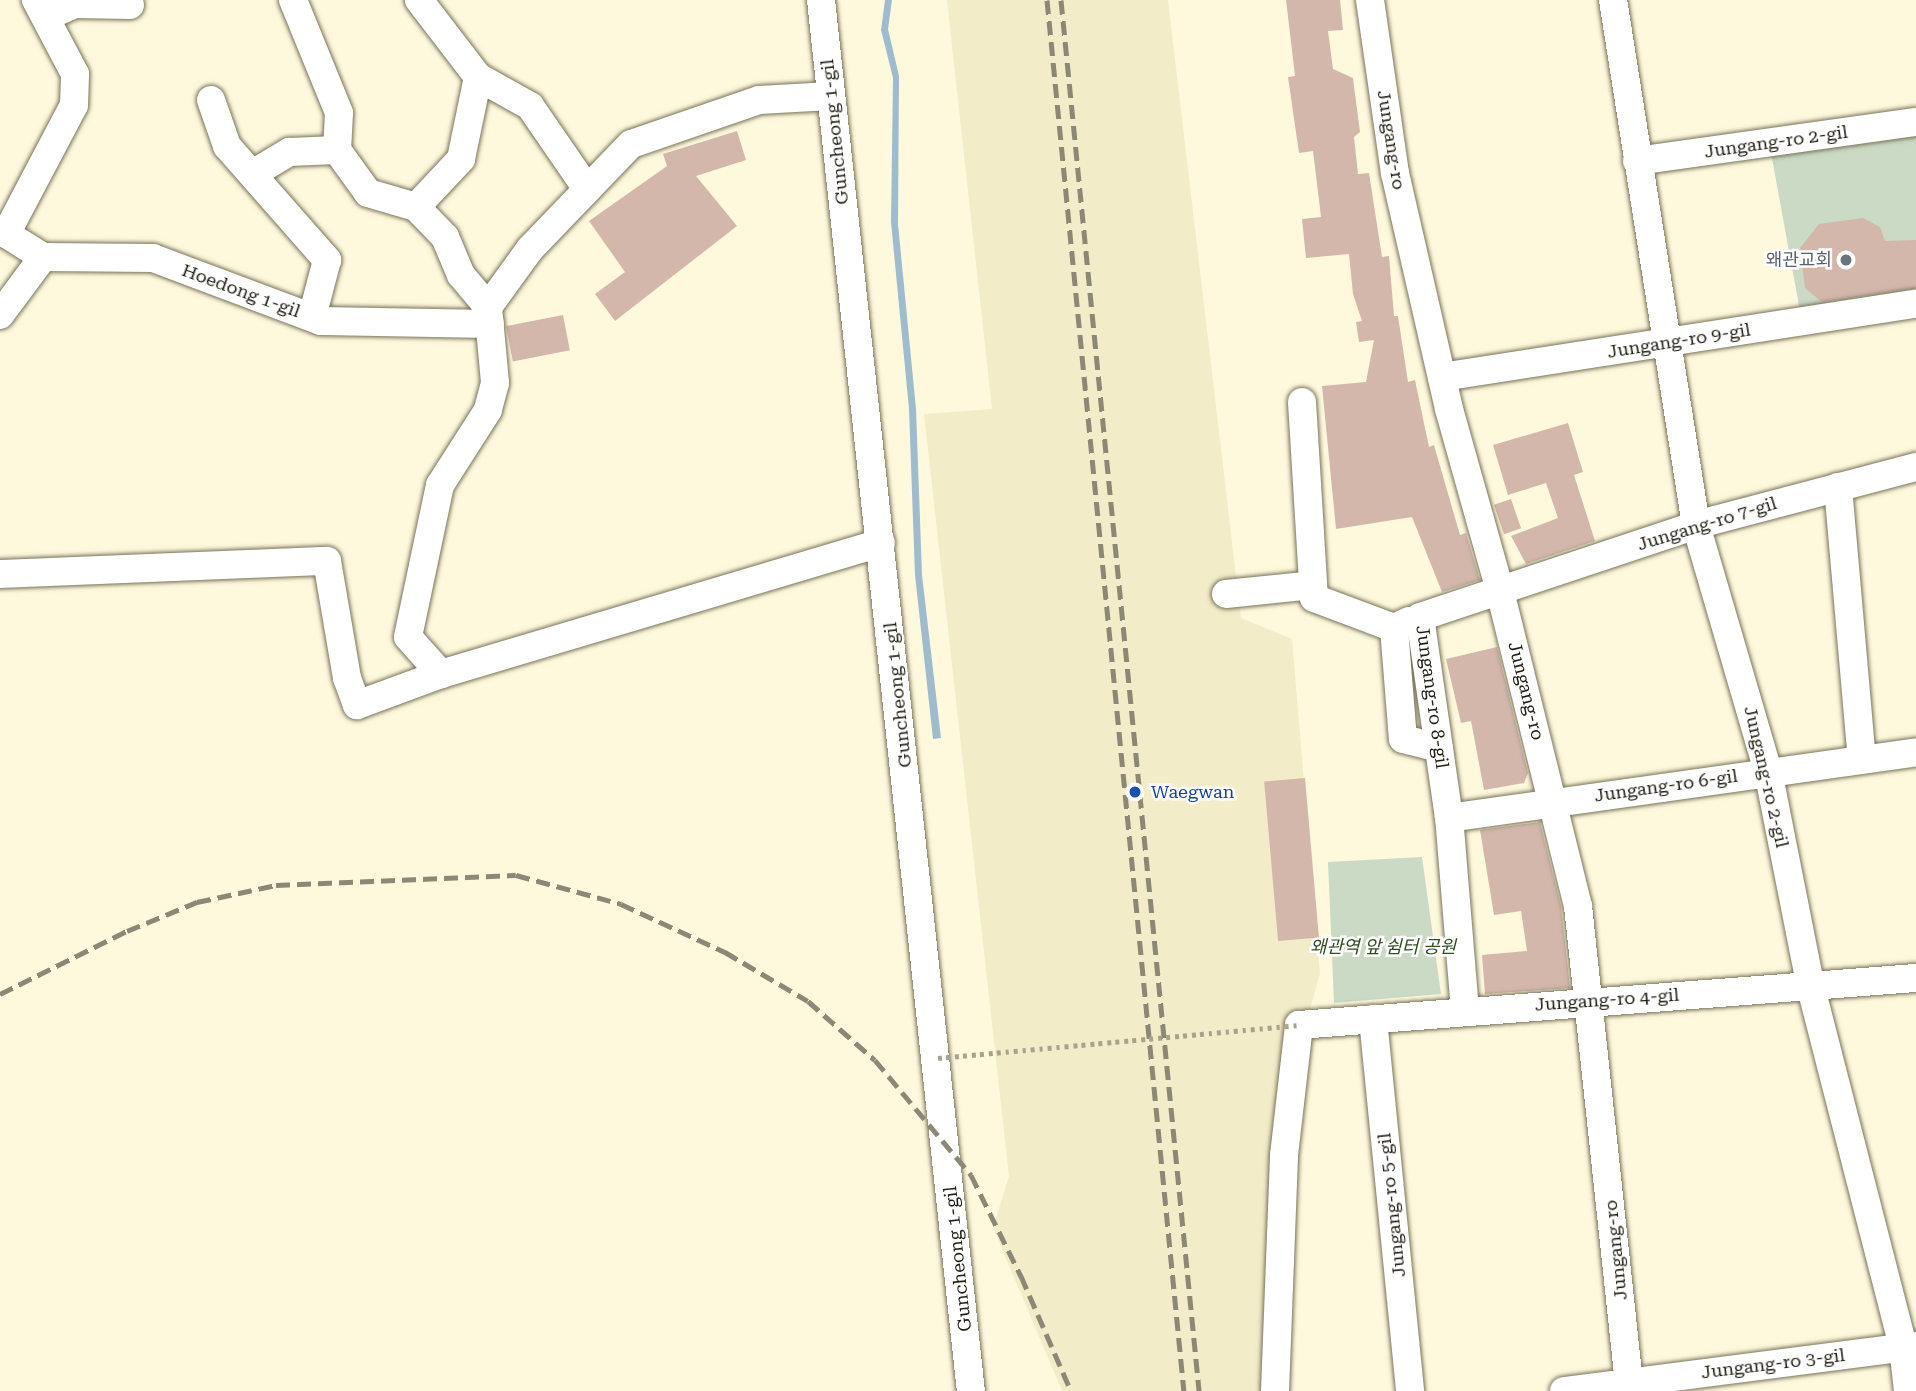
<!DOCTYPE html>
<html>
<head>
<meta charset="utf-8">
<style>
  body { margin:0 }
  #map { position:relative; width:1916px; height:1391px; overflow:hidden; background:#fef9dc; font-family:"Roboto Serif","Noto Sans KR",serif }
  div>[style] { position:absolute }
  .built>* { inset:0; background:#f3ecc8 }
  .green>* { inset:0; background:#cbdac4 }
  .water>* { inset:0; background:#9dbccd }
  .building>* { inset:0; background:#d4b7ab; transform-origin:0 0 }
  .roads { filter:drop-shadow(0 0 2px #77725a) drop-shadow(0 0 2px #77725a) }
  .minor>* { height:28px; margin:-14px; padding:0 14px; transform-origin:14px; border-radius:14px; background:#fff }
  .rail>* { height:5px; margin-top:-2.5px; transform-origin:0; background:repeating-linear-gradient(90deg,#8c8875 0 14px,transparent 0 21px) }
  .path-bridge>* { height:4.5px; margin-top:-2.25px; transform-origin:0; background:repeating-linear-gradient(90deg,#a6a28c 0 3.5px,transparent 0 8.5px) }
  .dots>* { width:19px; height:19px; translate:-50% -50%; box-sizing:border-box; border:4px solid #fff; border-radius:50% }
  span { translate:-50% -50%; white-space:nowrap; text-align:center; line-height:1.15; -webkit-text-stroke:5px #fff; paint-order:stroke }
  .street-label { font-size:18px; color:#1f1d13 }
  .worship-label { font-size:18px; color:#5b616d }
  .right { translate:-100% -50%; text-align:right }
  .transit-label { font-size:18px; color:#164399 }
  .left { translate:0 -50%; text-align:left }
  .park-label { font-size:18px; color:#314c23; font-style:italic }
</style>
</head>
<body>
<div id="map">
  <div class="built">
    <i style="clip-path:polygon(947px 0,1168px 0,1241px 618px,1292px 639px,1320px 974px,1288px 1084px,1268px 1391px,1062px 1391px,993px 1228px,1009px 1176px,924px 414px,992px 409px)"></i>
  </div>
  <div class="green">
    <i style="clip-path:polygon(1916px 122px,1916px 304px,1802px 322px,1769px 142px)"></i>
    <i style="clip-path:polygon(1422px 857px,1441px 994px,1334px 1003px,1328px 862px)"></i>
  </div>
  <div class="water">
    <i style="clip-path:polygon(885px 0,892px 0,888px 29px,899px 76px,898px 224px,916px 409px,922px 575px,941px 738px,933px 739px,915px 575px,909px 409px,891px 222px,893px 78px,881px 30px)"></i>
  </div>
  <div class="building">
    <i style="clip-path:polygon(1286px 0,1340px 0,1343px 30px,1328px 31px,1333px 69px,1353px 78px,1360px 132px,1354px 137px,1358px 174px,1369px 173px,1382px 257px,1389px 256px,1394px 316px,1398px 316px,1408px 382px,1415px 380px,1429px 447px,1434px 445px,1460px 535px,1466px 533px,1480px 580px,1442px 592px,1412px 517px,1336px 529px,1322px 386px,1366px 382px,1374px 340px,1359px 342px,1356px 322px,1362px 321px,1353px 294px,1349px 254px,1306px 258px,1302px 219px,1321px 217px,1313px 151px,1299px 153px,1288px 77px,1295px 76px)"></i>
    <i style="clip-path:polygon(737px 131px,746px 160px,696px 176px,737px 226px,615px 321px,595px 294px,625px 272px,589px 221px,667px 166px,663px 154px)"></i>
    <i style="clip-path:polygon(1863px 218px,1880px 227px,1885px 241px,1916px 240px,1916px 288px,1822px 302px,1805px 288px,1800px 248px,1819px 224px)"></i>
    <i style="left:563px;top:315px;width:36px;height:58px;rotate:79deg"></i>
    <i style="clip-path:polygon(1568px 423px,1583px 472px,1574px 475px,1595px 541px,1526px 564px,1511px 536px,1558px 518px,1546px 483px,1508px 495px,1493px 445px)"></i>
    <i style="left:1511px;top:499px;width:31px;height:18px;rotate:71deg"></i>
    <i style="clip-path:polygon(1497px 647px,1528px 773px,1524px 783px,1484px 790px,1471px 721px,1461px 723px,1446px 659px)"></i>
    <i style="left:1305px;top:778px;width:160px;height:41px;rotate:85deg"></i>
    <i style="clip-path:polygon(1540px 822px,1561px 906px,1570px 988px,1485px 994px,1482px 955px,1527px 951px,1521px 911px,1494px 915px,1480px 830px)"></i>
  </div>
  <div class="roads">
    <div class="minor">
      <i style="left:293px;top:0;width:122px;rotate:67.8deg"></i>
      <i style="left:339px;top:113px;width:37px;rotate:93deg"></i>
      <i style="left:337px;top:150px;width:53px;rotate:54.2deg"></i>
      <i style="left:368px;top:193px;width:50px;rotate:16.3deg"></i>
      <i style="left:416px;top:207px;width:42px;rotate:46deg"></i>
      <i style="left:445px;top:237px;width:41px;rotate:67.2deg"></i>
      <i style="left:461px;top:275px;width:42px;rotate:49.8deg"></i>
      <i style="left:419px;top:0;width:97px;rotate:52.5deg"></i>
      <i style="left:478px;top:77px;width:60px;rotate:29.1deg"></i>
      <i style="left:530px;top:106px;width:101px;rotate:55.5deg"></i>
      <i style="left:821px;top:0;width:1399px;rotate:83.85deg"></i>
      <i style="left:1370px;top:0;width:175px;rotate:81.8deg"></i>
      <i style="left:1395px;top:173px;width:242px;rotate:77.1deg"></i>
      <i style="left:1449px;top:409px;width:189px;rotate:74.3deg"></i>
      <i style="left:1500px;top:591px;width:325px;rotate:76.1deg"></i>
      <i style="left:1578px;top:906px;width:488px;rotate:83.9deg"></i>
      <i style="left:1613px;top:0;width:532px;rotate:81.02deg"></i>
      <i style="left:1696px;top:525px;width:256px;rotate:73.7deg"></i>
      <i style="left:1768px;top:771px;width:217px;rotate:78.8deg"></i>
      <i style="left:1810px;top:984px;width:375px;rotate:75.6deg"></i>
      <i style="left:1903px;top:1347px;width:44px;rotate:83.5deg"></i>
      <i style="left:48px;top:16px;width:30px;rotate:-24deg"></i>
      <i style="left:75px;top:4px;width:55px;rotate:1deg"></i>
      <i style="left:831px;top:96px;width:72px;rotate:176.8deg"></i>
      <i style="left:759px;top:100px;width:135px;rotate:161deg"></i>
      <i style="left:631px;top:144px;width:146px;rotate:133.9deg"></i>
      <i style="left:530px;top:249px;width:72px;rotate:125.9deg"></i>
      <i style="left:488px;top:307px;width:76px;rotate:84.7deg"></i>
      <i style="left:495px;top:383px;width:28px;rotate:105deg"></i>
      <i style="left:488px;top:410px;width:89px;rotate:122.6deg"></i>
      <i style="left:440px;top:485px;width:155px;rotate:101.9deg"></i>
      <i style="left:408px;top:637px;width:50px;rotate:48.3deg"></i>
      <i style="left:441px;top:674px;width:459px;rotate:-16.6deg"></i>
      <i style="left:211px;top:100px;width:49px;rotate:70.8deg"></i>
      <i style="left:227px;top:146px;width:152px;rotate:48.7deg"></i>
      <i style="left:327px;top:260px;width:59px;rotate:104.7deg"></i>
      <i style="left:1637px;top:161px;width:282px;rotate:-8deg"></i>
      <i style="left:254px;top:173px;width:41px;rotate:-31deg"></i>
      <i style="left:289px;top:152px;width:48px;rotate:-2.4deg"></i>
      <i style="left:416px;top:207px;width:66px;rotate:-46.8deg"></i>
      <i style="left:461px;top:159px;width:84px;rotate:-78.3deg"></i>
      <i style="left:0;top:230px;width:51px;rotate:32.1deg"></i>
      <i style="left:43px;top:257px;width:110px;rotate:0.5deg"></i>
      <i style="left:153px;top:258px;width:179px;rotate:20.6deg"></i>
      <i style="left:321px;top:321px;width:169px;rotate:1deg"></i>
      <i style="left:6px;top:234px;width:146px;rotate:-62.2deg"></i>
      <i style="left:74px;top:105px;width:31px;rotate:-88deg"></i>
      <i style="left:75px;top:74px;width:84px;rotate:-117.8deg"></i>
      <i style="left:0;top:315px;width:72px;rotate:-53.4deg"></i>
      <i style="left:1442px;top:377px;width:480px;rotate:-8.8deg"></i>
      <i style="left:1302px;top:402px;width:196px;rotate:86.5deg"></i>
      <i style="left:1314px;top:598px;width:85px;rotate:20.6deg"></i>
      <i style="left:1838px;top:487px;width:273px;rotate:85deg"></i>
      <i style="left:0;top:574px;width:327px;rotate:-2.3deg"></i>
      <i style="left:327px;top:561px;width:119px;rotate:80.3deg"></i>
      <i style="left:347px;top:678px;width:29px;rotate:70deg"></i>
      <i style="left:357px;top:705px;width:90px;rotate:-20.3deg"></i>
      <i style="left:1226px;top:594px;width:87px;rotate:-5.9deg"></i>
      <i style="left:1409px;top:621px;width:17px;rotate:155deg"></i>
      <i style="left:1394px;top:628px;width:111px;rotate:85.4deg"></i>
      <i style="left:1403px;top:739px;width:37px;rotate:14deg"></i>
      <i style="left:1449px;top:818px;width:203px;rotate:-98.2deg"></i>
      <i style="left:1420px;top:617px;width:291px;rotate:-18.4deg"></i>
      <i style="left:1696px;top:525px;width:228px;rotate:-14.8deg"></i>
      <i style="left:1465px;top:1011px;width:194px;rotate:-94.7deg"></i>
      <i style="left:1449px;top:818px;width:472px;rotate:-8deg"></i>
      <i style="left:1373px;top:1019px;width:374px;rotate:84.3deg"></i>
      <i style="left:1275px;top:1391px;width:236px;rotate:-87.8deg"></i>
      <i style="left:1284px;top:1155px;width:131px;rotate:-83.4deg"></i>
      <i style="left:1299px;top:1025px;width:619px;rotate:-4.36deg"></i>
      <i style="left:1564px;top:1391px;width:355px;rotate:-7.3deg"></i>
    </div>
  </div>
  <div class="rail">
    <i style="left:1047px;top:0;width:1398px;rotate:84.38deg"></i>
    <i style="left:1061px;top:0;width:1398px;rotate:84.33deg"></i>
    <i style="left:0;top:994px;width:142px;rotate:-26.4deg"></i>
    <i style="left:127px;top:931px;width:76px;rotate:-22.5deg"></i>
    <i style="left:197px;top:902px;width:81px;rotate:-12.1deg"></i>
    <i style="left:276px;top:885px;width:240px;rotate:-2.4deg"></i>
    <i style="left:516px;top:875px;width:109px;rotate:15.4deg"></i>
    <i style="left:621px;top:904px;width:115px;rotate:24.8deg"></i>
    <i style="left:725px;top:952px;width:96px;rotate:30.6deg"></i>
    <i style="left:808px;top:1001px;width:89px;rotate:41.4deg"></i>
    <i style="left:875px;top:1060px;width:150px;rotate:50.1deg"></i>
    <i style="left:971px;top:1175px;width:113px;rotate:63.7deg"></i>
    <i style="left:1021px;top:1276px;width:125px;rotate:66.5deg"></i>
  </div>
  <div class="path-bridge">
    <i style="left:938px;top:1058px;width:363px;rotate:-5.2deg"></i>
  </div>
  <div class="dots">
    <i style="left:1846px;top:260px;background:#6b7280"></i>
    <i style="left:1135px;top:792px;background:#1a4fb4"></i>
  </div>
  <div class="street-label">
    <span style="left:835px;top:132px;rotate:-96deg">Guncheong 1-gil</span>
    <span style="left:1391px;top:140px;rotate:81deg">Jungang-ro</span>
    <span style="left:1776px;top:142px;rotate:-8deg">Jungang-ro 2-gil</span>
    <span style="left:241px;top:291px;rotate:20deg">Hoedong 1-gil</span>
    <span style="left:1679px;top:341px;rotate:-9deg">Jungang-ro 9-gil</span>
    <span style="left:1707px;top:524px;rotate:-17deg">Jungang-ro 7-gil</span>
    <span style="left:1526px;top:691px;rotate:76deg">Jungang-ro</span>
    <span style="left:898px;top:695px;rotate:-96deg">Guncheong 1-gil</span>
    <span style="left:1432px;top:697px;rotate:82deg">Jungang-ro 8-gil</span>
    <span style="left:1766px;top:777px;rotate:77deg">Jungang-ro 2-gil</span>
    <span style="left:1666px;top:786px;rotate:-8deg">Jungang-ro 6-gil</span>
    <span style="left:1607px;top:1000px;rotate:-4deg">Jungang-ro 4-gil</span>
    <span style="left:1392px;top:1205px;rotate:-96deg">Jungang-ro 5-gil</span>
    <span style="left:1616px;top:1250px;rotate:-96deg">Jungang-ro</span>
    <span style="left:958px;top:1259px;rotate:-96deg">Guncheong 1-gil</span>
    <span style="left:1773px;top:1364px;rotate:-7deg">Jungang-ro 3-gil</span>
  </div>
  <div class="worship-label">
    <span class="right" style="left:1832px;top:260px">왜관교회</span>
  </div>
  <div class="transit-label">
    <span class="left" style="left:1151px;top:792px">Waegwan</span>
  </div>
  <div class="park-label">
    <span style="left:1383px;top:947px">왜관역 앞 쉼터 공원</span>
  </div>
</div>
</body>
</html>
